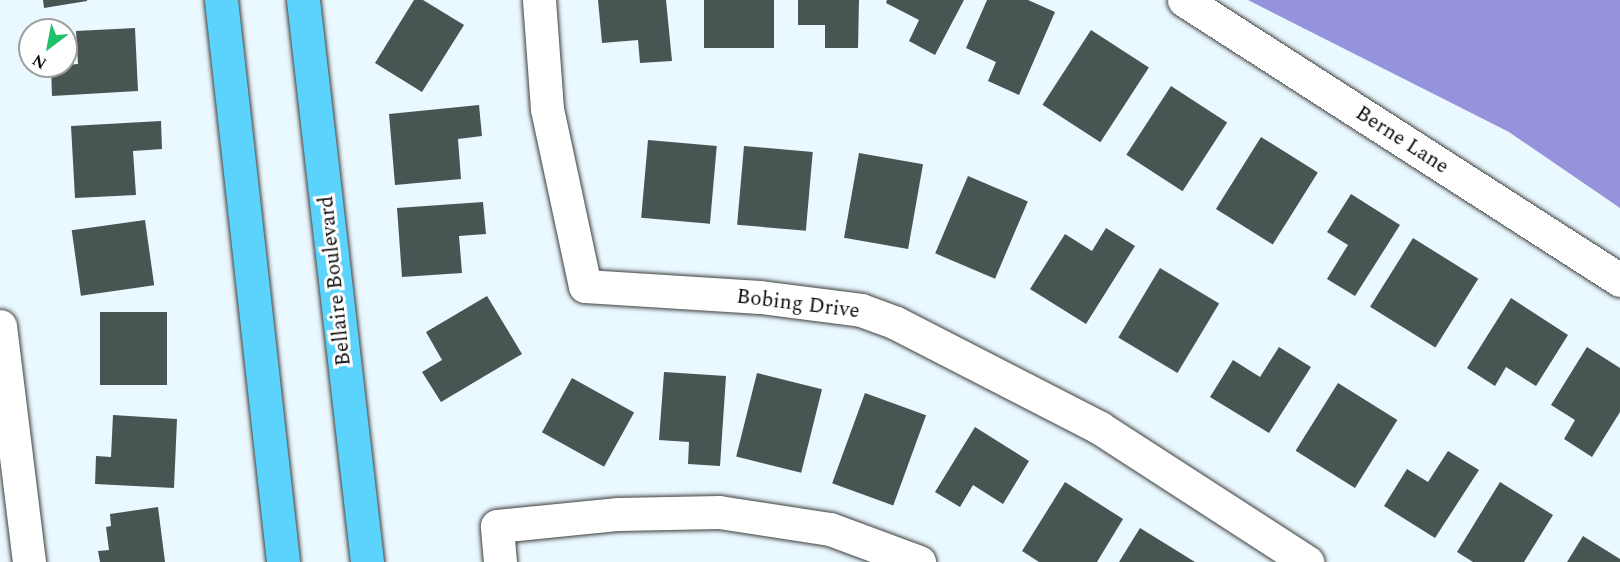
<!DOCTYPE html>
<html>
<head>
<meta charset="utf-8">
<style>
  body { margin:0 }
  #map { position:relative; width:1620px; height:562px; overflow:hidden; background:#eaf9ff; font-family:Spectral,serif }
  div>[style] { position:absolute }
  .forest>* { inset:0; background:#9692db }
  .building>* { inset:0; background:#485553; transform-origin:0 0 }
  .roads { filter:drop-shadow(0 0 2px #3f3f3f) drop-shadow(0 0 2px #3f3f3f) }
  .minor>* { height:33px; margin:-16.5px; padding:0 16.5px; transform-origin:16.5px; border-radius:16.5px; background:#fff }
  .major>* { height:33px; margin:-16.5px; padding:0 16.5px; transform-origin:16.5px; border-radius:16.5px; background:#5cd3fd }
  span { translate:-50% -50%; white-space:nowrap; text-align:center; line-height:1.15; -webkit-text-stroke:6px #fff; paint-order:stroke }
  .street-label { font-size:21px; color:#0c0c0c }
  .north { position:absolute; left:18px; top:18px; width:60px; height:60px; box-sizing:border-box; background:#fff; border:2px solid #9e9e9e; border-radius:50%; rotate:212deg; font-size:16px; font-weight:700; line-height:24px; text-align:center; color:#0c0c0c }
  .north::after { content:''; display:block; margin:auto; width:21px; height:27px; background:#1fc069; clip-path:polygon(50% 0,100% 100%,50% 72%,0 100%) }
</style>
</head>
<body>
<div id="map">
  <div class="forest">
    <i style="clip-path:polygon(1248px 0,1620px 0,1620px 208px,1509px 132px)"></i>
  </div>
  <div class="building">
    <i style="clip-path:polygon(43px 0,87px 0,87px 1px,44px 8px)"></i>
    <i style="clip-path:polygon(414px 0,423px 0,464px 25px,422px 92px,375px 63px)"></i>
    <i style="clip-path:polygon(598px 0,666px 0,672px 61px,640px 63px,638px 40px,602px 43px)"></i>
    <i style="left:704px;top:0;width:70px;height:48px"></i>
    <i style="clip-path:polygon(798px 0,859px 0,858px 48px,825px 48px,825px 25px,798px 25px)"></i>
    <i style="clip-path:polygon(887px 0,964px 0,935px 55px,909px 41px,919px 20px,886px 3px)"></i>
    <i style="clip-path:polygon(987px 0,1028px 0,1055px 12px,1019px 95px,988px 81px,996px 62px,966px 48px)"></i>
    <i style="clip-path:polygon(135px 28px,138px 91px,52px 96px,51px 66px,78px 64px,76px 31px)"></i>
    <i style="left:1091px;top:30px;width:69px;height:89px;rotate:33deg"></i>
    <i style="left:1171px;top:86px;width:67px;height:82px;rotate:33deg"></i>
    <i style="clip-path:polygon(479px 105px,482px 136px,458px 139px,461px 179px,395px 185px,389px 114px)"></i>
    <i style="clip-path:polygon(161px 121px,162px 149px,133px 151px,136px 195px,75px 198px,71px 126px)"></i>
    <i style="left:1261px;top:137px;width:67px;height:85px;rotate:32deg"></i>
    <i style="left:648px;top:140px;width:69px;height:78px;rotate:5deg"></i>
    <i style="left:744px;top:146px;width:69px;height:79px;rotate:5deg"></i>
    <i style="left:859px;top:153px;width:65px;height:86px;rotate:10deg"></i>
    <i style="left:968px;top:176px;width:65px;height:84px;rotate:23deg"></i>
    <i style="clip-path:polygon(1351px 194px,1400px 225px,1355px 296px,1327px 279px,1348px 245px,1327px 232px)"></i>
    <i style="clip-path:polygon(483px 202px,486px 234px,459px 236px,462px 273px,402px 277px,397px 208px)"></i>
    <i style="left:145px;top:220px;width:66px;height:74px;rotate:82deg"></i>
    <i style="clip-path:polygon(1106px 228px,1135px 246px,1086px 324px,1030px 289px,1065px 234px,1092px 251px)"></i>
    <i style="left:1413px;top:238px;width:77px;height:81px;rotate:32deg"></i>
    <i style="left:1160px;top:268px;width:69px;height:81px;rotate:31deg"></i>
    <i style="clip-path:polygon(487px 296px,522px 354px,441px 402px,422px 372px,442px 360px,426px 332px)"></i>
    <i style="clip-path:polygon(1511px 298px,1568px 335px,1536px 386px,1506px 367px,1495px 386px,1467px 368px)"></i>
    <i style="left:100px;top:312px;width:67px;height:73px"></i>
    <i style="clip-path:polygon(1279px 347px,1311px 367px,1269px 433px,1210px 397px,1233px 360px,1260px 377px)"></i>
    <i style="clip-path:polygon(1587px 347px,1620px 368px,1620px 412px,1592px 457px,1564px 439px,1575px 420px,1551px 405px)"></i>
    <i style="clip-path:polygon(664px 372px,726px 376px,720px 466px,688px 464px,689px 442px,659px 440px)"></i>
    <i style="left:757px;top:373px;width:67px;height:86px;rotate:14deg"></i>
    <i style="left:572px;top:378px;width:71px;height:62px;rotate:29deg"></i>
    <i style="left:1338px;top:383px;width:70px;height:80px;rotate:32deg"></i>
    <i style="left:865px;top:393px;width:65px;height:96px;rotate:20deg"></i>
    <i style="clip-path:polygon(113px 415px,177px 419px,174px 488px,95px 484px,96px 456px,111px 457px)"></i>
    <i style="clip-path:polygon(975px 427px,1029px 461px,1003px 504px,973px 485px,960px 507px,935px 492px)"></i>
    <i style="clip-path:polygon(1448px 451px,1479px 470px,1435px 538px,1384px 506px,1407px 469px,1428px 482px)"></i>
    <i style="clip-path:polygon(1065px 482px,1123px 519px,1097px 562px,1039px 562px,1022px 551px)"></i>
    <i style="clip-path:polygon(1500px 482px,1553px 515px,1524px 562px,1473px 562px,1457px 552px)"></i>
    <i style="clip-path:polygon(158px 507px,165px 562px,100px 562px,98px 551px,109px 550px,106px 527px,111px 526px,110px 514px)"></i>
    <i style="clip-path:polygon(1140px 528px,1195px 562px,1119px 562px)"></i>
    <i style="clip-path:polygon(1583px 536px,1620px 559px,1620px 562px,1567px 562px)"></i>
  </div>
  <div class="roads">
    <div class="minor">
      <i style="left:539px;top:0;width:109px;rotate:85.8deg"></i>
      <i style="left:547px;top:109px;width:181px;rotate:77.9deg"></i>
      <i style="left:585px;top:286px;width:175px;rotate:3.6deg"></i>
      <i style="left:760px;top:297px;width:102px;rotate:7.3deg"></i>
      <i style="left:861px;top:310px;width:37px;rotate:20deg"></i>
      <i style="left:896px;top:323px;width:229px;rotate:27.2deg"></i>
      <i style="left:1100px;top:428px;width:247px;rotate:32.9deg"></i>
      <i style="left:1184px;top:0;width:518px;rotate:32.71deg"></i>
      <i style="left:0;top:326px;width:238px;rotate:83deg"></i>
      <i style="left:500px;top:562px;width:36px;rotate:-95deg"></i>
      <i style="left:497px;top:526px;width:122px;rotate:-5.7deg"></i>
      <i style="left:618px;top:514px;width:101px;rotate:-1.1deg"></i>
      <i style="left:719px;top:512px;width:112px;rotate:8.7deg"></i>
      <i style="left:830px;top:529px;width:95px;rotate:20.3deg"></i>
    </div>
    <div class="major">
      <i style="left:221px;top:0;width:565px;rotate:83.7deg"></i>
      <i style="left:303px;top:0;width:566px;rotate:83.5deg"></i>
    </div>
  </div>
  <div class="street-label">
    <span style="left:1402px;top:140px;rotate:33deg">Berne Lane</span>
    <span style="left:335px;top:281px;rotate:-96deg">Bellaire Boulevard</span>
    <span style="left:798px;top:304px;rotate:7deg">Bobing Drive</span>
  </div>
  <div class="north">N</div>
</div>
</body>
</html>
